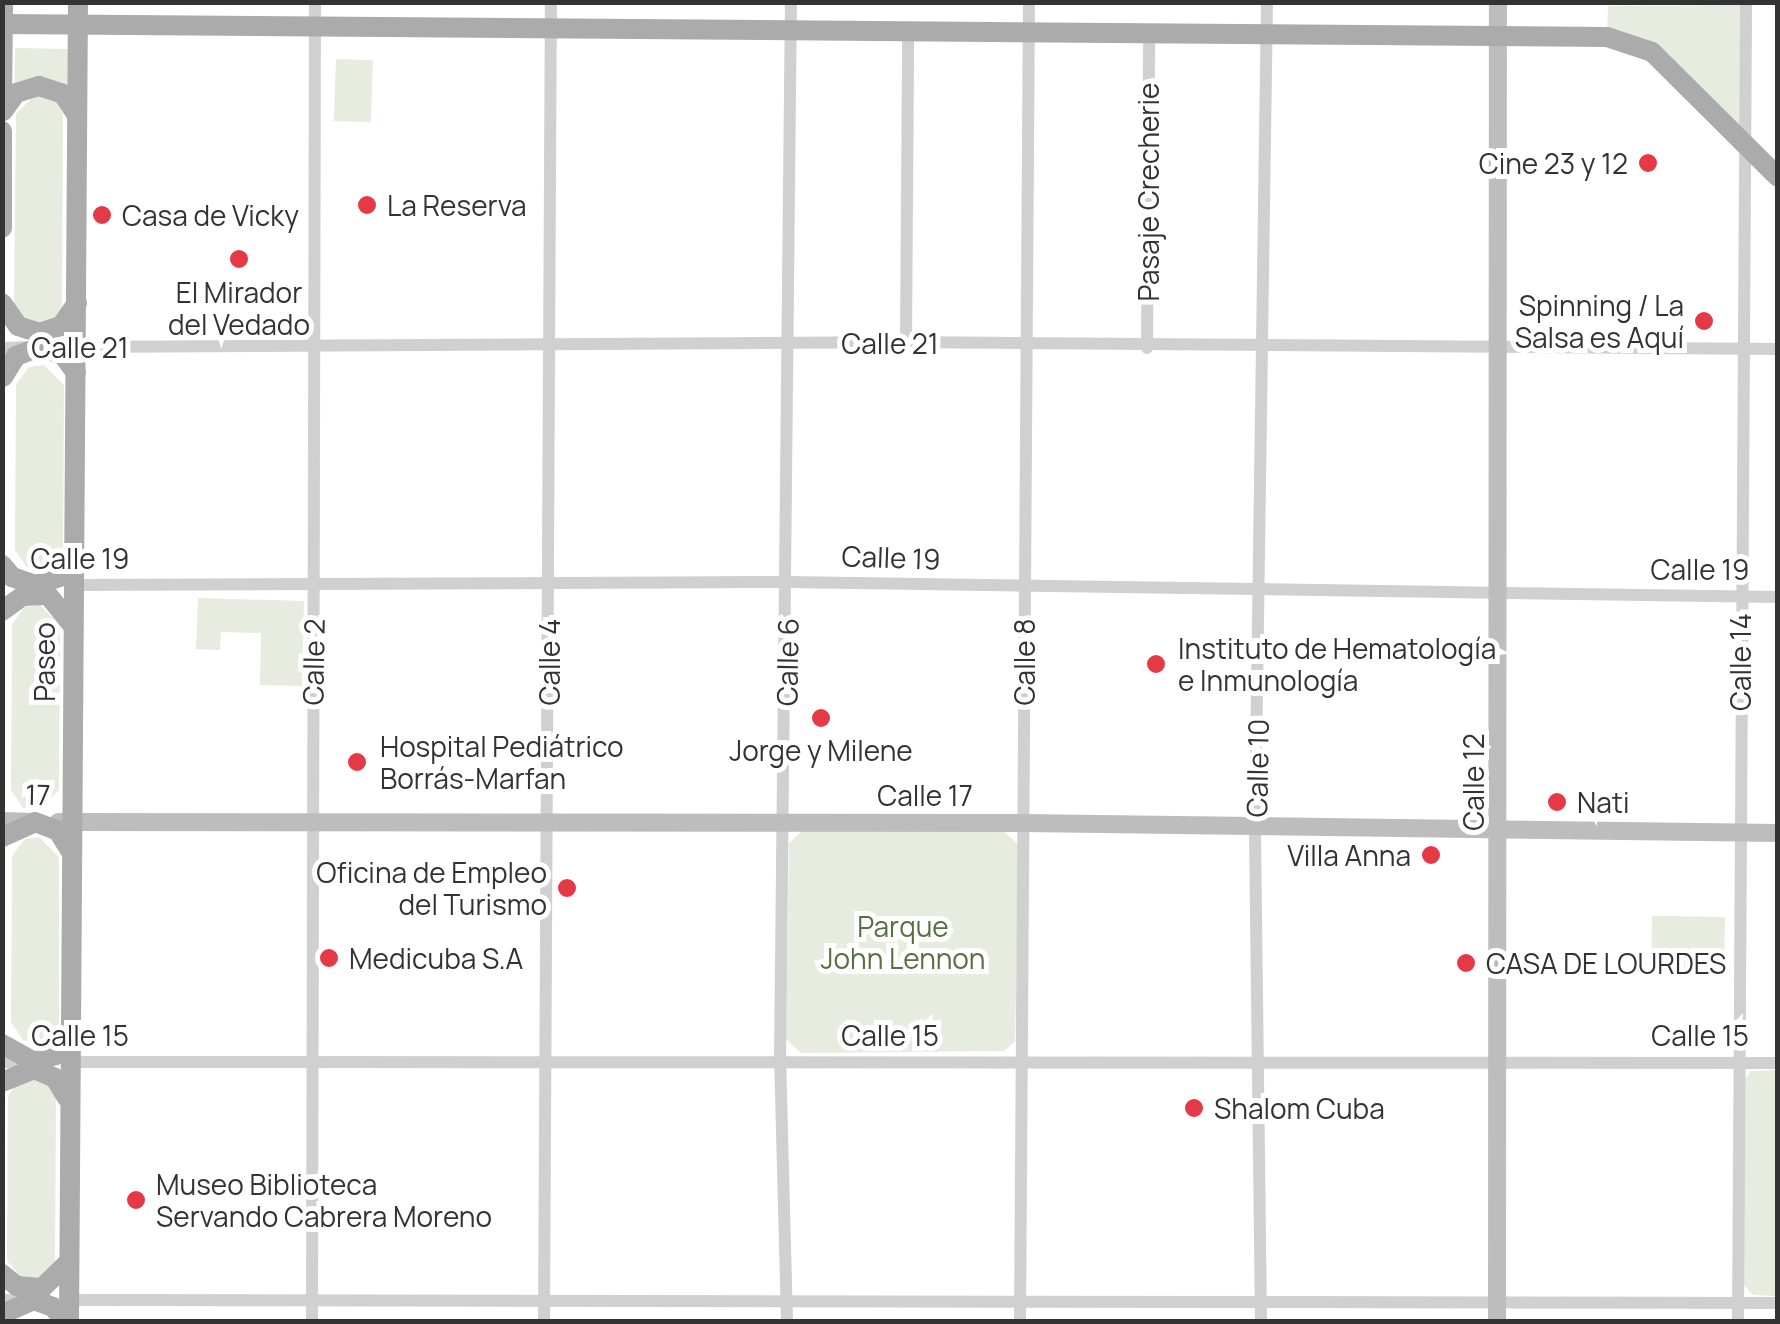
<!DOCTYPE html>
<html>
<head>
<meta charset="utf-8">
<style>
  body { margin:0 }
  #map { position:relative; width:1780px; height:1324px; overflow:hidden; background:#fff; font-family:Manrope,sans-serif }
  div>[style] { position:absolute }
  .green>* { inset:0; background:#e6ecdf; transform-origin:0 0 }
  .street>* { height:12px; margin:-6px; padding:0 6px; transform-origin:6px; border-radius:6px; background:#d0d0d0 }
  .secondary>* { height:18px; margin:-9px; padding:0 9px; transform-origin:9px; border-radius:9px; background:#bdbdbd }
  .primary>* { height:20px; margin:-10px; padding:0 10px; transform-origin:10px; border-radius:10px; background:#ababab }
  .dots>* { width:28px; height:28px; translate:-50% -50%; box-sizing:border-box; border:5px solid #fff; border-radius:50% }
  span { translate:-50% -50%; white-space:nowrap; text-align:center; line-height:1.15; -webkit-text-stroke:10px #fff; paint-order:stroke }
  .poi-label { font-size:28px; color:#333 }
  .right { translate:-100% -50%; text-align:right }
  .left { translate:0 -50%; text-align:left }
  .street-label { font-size:28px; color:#333 }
  .park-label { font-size:28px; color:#56703f }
  .frame { position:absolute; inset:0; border:5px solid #333; pointer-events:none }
</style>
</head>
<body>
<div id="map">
  <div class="green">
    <i style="clip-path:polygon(1746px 5px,1745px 146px,1662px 60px,1607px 37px,1608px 6px)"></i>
    <i style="left:15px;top:48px;width:53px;height:35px;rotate:1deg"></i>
    <i style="left:336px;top:59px;width:37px;height:62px;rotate:2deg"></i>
    <i style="clip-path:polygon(36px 94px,56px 101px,63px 114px,62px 307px,49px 325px,26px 324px,14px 306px,16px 114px)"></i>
    <i style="clip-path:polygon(44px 365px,64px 385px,63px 550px,42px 571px,27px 567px,15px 550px,16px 384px,29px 367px)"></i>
    <i style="clip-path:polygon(198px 598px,304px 601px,302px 686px,260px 685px,261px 633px,221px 632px,220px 650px,196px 649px)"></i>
    <i style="clip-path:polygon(40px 605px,60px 625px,59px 790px,38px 810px,23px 808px,11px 790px,12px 624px,25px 607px)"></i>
    <i style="clip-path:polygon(802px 831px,1004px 832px,1019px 845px,1015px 1042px,1003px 1051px,801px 1053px,786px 1039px,789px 843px)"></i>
    <i style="clip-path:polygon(39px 837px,59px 857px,59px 1023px,38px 1043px,23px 1040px,11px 1022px,12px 856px,25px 839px)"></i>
    <i style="left:1725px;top:917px;width:53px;height:73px;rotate:91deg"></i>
    <i style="clip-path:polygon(1777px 1070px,1777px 1296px,1753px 1295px,1744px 1285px,1743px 1082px,1751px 1071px)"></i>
    <i style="clip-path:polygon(21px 1078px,43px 1079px,56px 1096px,55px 1262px,48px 1276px,26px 1282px,7px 1261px,8px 1096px)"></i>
  </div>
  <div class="street">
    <i style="left:906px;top:342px;width:309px;rotate:-89.6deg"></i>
    <i style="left:70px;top:347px;width:836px;rotate:-0.34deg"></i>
    <i style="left:906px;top:342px;width:872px;rotate:0.46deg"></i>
    <i style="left:2px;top:348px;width:23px;rotate:-2deg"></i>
    <i style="left:1147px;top:348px;width:312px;rotate:-89.6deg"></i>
    <i style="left:72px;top:585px;width:716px;rotate:-0.24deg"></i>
    <i style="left:788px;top:582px;width:990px;rotate:0.87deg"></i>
    <i style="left:2px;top:1062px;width:28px"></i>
    <i style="left:70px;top:1062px;width:1708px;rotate:0.03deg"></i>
    <i style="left:2px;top:1300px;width:23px"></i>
    <i style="left:65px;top:1300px;width:1713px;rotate:0.1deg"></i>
    <i style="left:312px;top:1322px;width:1320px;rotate:-89.87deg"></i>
    <i style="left:544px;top:1322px;width:1320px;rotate:-89.7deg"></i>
    <i style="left:787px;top:1322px;width:259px;rotate:-91.5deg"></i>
    <i style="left:780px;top:1063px;width:1061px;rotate:-89.41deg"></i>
    <i style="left:1020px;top:1322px;width:1320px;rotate:-89.61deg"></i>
    <i style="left:1261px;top:1322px;width:494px;rotate:-90.7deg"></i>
    <i style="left:1255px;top:828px;width:826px;rotate:-89.17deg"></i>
    <i style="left:1738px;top:1322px;width:1320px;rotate:-89.65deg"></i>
  </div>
  <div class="secondary">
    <i style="left:2px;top:821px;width:30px;rotate:2deg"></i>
    <i style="left:58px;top:822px;width:965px;rotate:0.06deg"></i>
    <i style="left:1023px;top:823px;width:755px;rotate:0.76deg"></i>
    <i style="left:1497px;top:1322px;width:1320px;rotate:-89.96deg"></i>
  </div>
  <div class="primary">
    <i style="left:2px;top:24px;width:1605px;rotate:0.46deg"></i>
    <i style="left:1607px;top:37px;width:47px;rotate:18.4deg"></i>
    <i style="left:1652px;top:52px;width:177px;rotate:44.8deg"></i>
    <i style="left:2px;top:104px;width:102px;rotate:-89.4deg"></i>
    <i style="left:3px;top:111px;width:22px;rotate:-54deg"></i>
    <i style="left:16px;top:93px;width:24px;rotate:-17deg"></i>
    <i style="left:39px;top:86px;width:25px;rotate:18deg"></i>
    <i style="left:63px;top:94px;width:24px;rotate:57deg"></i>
    <i style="left:2px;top:131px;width:97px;rotate:90deg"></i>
    <i style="left:2px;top:303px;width:28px;rotate:55deg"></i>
    <i style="left:18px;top:326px;width:22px;rotate:18deg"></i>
    <i style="left:39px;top:333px;width:23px;rotate:-18deg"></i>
    <i style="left:61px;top:326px;width:28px;rotate:-55deg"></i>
    <i style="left:3px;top:377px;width:25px;rotate:-58deg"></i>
    <i style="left:16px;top:356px;width:25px;rotate:-21deg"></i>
    <i style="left:39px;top:347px;width:25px;rotate:18deg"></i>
    <i style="left:63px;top:355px;width:22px;rotate:54deg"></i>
    <i style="left:2px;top:565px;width:16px;rotate:50deg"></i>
    <i style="left:12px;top:577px;width:24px;rotate:19deg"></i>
    <i style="left:35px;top:585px;width:26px;rotate:-18deg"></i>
    <i style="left:60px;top:577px;width:21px;rotate:-55deg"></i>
    <i style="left:2px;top:611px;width:26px;rotate:-36deg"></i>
    <i style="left:23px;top:596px;width:25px;rotate:-2deg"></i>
    <i style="left:48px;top:595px;width:36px;rotate:51deg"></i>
    <i style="left:2px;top:837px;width:36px;rotate:-24deg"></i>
    <i style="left:35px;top:822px;width:25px;rotate:21deg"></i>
    <i style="left:58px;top:831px;width:25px;rotate:58deg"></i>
    <i style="left:2px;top:1044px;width:37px;rotate:29deg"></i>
    <i style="left:34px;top:1062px;width:23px;rotate:-18deg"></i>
    <i style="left:56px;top:1055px;width:23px;rotate:-50deg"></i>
    <i style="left:2px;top:1082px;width:35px;rotate:-22deg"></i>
    <i style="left:34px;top:1069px;width:23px;rotate:23deg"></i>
    <i style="left:55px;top:1078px;width:23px;rotate:59deg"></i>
    <i style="left:2px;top:1274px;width:19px;rotate:39deg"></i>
    <i style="left:17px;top:1286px;width:25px;rotate:5deg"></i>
    <i style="left:42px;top:1288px;width:37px;rotate:-44deg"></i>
    <i style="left:2px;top:1314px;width:35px;rotate:-24deg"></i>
    <i style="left:34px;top:1300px;width:20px;rotate:20deg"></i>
    <i style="left:53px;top:1307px;width:19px;rotate:51deg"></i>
    <i style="left:69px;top:1322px;width:1320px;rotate:-89.61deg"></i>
  </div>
  <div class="dots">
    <i style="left:1648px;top:163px;background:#e63946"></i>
    <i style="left:367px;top:205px;background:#e63946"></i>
    <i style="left:102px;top:215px;background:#e63946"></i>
    <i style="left:239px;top:259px;background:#e63946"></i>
    <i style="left:1704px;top:321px;background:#e63946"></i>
    <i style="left:1156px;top:664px;background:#e63946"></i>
    <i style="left:821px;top:718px;background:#e63946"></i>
    <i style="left:357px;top:762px;background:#e63946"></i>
    <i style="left:1557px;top:802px;background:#e63946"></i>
    <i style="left:1431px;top:855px;background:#e63946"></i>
    <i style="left:567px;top:888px;background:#e63946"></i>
    <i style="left:329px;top:958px;background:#e63946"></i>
    <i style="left:1466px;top:963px;background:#e63946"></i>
    <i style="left:1194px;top:1108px;background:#e63946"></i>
    <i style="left:136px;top:1200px;background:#e63946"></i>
  </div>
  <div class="poi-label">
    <span class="right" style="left:1628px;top:163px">Cine 23 y 12</span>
    <span class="left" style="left:387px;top:205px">La Reserva</span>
    <span class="left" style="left:122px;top:215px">Casa de Vicky</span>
    <span style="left:239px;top:308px">El Mirador<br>del Vedado</span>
    <span class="right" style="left:1684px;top:321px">Spinning / La<br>Salsa es Aquí</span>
    <span class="left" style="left:1178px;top:664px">Instituto de Hematología<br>e Inmunología</span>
    <span class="left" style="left:380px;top:762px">Hospital Pediátrico<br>Borrás-Marfan</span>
    <span style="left:821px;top:750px">Jorge y Milene</span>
    <span class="left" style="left:1577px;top:802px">Nati</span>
    <span class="right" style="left:1411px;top:855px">Villa Anna</span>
    <span class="right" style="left:547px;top:888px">Oficina de Empleo<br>del Turismo</span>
    <span class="left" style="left:349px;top:958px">Medicuba S.A</span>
    <span class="left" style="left:1486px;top:963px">CASA DE LOURDES</span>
    <span class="left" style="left:1214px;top:1108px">Shalom Cuba</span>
    <span class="left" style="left:156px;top:1200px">Museo Biblioteca<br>Servando Cabrera Moreno</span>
  </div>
  <div class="street-label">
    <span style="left:1148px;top:192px;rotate:-90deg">Pasaje Crecherie</span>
    <span style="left:890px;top:343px">Calle 21</span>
    <span style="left:80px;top:347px">Calle 21</span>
    <span style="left:891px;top:557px;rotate:2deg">Calle 19</span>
    <span style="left:80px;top:558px">Calle 19</span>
    <span style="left:1700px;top:569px">Calle 19</span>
    <span style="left:44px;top:662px;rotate:-90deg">Paseo</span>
    <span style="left:313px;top:662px;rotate:-89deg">Calle 2</span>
    <span style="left:549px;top:662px;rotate:-90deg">Calle 4</span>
    <span style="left:787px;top:662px;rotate:-89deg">Calle 6</span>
    <span style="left:1024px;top:662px;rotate:-90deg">Calle 8</span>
    <span style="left:1740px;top:662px;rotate:-90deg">Calle 14</span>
    <span style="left:1257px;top:768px;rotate:-89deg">Calle 10</span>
    <span style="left:1473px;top:782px;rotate:-90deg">Calle 12</span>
    <span style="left:38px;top:794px;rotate:1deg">17</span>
    <span style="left:925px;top:795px">Calle 17</span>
    <span style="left:80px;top:1035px">Calle 15</span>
    <span style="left:890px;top:1035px">Calle 15</span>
    <span style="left:1700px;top:1035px">Calle 15</span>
  </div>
  <div class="park-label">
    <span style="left:903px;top:942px">Parque<br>John Lennon</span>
  </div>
  <div class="frame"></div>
</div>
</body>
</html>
